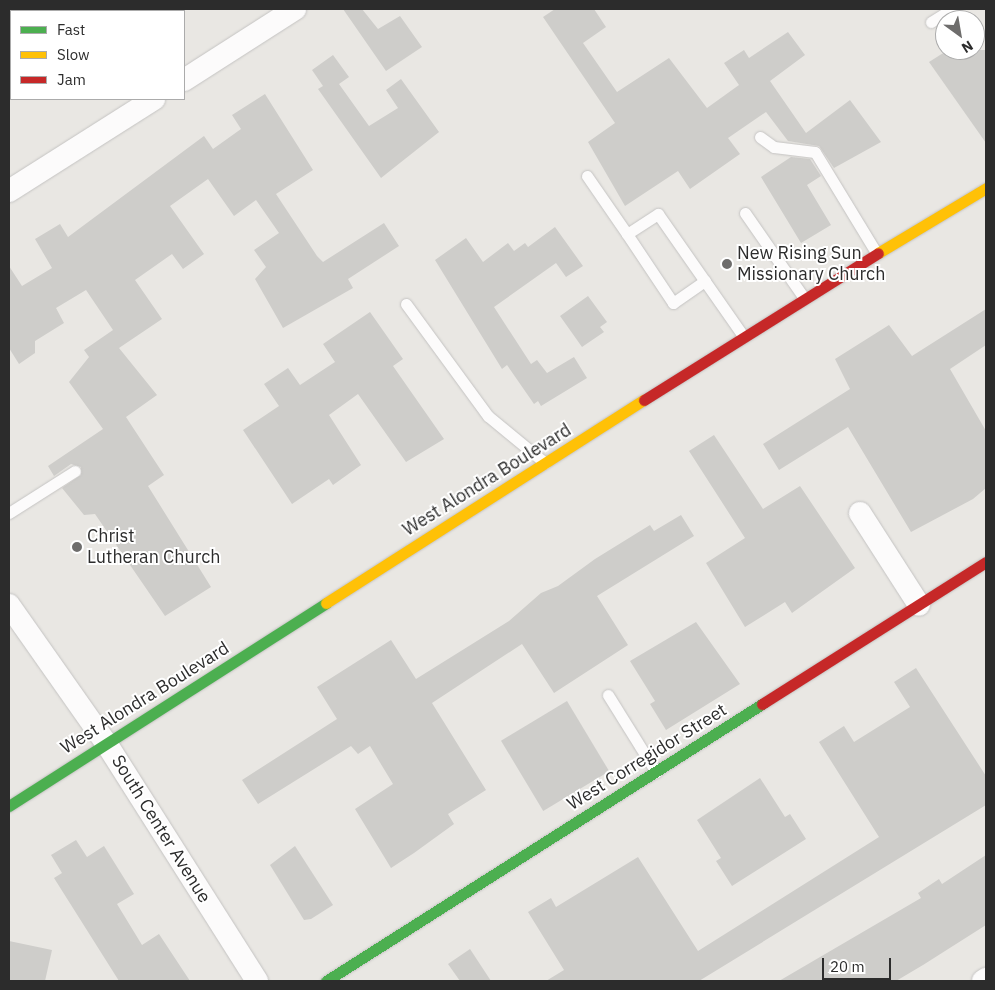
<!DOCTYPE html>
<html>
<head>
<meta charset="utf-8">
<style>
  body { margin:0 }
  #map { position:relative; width:995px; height:990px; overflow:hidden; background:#e9e7e3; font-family:"IBM Plex Sans",sans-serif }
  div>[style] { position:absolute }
  .building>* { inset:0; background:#cecdca; transform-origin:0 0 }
  .roads { filter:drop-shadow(0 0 1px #c4c3c2) drop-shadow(0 0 1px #c4c3c2) }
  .lane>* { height:11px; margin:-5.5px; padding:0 5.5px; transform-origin:5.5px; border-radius:5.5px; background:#fcfbfb }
  .street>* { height:22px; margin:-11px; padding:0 11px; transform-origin:11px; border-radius:11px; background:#fcfbfb }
  .fast>* { height:11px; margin:-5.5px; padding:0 5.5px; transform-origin:5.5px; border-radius:5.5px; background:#4caf50 }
  .slow>* { height:11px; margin:-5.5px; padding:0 5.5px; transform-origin:5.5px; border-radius:5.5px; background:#ffc107 }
  .jam>* { height:11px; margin:-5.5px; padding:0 5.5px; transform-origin:5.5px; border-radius:5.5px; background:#c62828 }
  .dots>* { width:14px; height:14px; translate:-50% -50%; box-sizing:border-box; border:2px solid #fff; border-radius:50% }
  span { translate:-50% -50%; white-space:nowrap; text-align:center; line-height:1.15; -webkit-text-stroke:4px #fff; paint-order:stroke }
  .poi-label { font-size:18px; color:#2c2c2c }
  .left { translate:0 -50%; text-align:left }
  .street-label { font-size:18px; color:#2c2c2c }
  .frame { position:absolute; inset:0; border:10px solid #2c2c2c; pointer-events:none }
  .legend { position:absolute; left:10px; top:10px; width:175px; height:90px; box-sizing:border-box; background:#fff; border:1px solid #ababab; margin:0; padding:6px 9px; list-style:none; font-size:15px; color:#2c2c2c }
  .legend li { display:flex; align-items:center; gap:10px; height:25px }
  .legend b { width:25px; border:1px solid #ababab }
  .north { position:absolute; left:935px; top:10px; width:50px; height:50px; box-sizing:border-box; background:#fff; border:1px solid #ababab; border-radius:50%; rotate:148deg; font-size:14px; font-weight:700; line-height:20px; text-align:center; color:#2c2c2c }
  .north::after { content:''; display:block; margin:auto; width:18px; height:22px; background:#6e6d6c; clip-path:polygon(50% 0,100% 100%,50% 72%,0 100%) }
  .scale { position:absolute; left:822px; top:958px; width:69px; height:22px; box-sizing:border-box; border:2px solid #2c2c2c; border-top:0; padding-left:6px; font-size:15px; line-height:18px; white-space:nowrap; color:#2c2c2c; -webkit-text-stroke:4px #fff; paint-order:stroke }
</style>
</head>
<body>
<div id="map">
  <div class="building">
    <i style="clip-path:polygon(343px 9px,362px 9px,378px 29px,400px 16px,422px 47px,386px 71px)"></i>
    <i style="clip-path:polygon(555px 9px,594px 9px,606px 27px,583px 43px,617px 92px,669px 58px,707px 108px,739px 85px,724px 63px,744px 50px,749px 58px,788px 32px,805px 55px,770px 81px,806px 133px,850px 100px,881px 142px,834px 168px,819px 146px,788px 141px,766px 112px,728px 138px,740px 154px,690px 189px,678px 171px,625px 206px,588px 142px,615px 123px,543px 17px)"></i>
    <i style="clip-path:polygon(948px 50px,986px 50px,986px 143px,929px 62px)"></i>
    <i style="clip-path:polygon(333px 55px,349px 77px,339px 84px,369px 126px,398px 108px,386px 90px,401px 79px,439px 132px,381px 178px,318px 89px,323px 86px,312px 70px)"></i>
    <i style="clip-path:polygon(265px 94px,313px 170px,276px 194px,317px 256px,323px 262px,384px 223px,399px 246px,348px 279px,353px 288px,283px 328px,255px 279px,266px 267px,254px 250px,279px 233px,256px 200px,234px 216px,208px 179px,170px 206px,204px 254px,183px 269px,172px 254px,135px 280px,162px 319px,119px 348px,157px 395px,126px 417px,164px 475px,148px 486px,211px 587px,165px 616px,95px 514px,84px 515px,62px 488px,81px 475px,81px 467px,71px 464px,54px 476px,48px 466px,103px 429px,69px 382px,89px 357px,84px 350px,113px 330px,86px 290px,56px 308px,64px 323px,35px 341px,35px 353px,19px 364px,9px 348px,9px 266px,22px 286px,52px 268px,35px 239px,60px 224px,68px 237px,204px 136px,213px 149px,241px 129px,232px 115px)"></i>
    <i style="clip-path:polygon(791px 157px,810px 159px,821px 176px,807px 185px,831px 225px,801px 243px,761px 177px)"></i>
    <i style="clip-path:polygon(555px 227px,583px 266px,566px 277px,556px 263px,494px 307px,531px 364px,537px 360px,547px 373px,574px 357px,587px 378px,541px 406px,538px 401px,534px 404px,507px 365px,502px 369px,435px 260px,466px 238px,483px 262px,508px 243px,514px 251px,525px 243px,528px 247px)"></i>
    <i style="clip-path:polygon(588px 296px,607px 322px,600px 327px,604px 332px,582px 347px,560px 316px)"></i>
    <i style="clip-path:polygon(986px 309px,986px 345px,950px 369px,986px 431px,986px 488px,973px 499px,911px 532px,848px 427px,779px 470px,763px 444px,850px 389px,835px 359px,889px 325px,912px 356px)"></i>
    <i style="clip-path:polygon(370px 312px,403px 359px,393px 366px,444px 439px,406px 462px,358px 394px,329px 415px,361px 465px,333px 485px,329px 479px,292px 504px,243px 430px,279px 406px,264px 384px,288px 368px,300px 385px,335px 362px,323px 344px)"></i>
    <i style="clip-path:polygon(714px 435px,763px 509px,800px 486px,855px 568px,792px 613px,785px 602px,745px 627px,706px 563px,745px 538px,689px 451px)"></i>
    <i style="clip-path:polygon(681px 515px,694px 536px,597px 596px,628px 645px,554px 693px,522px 644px,432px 703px,486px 790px,448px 814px,454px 824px,414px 853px,391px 868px,355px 809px,393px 784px,370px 746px,358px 754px,351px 746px,258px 804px,242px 780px,337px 719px,317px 687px,391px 640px,416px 679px,509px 621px,541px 593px,558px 586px,595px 559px,650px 525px,654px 531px)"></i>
    <i style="clip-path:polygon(696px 622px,740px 684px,666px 730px,650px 704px,655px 701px,630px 661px)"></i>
    <i style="clip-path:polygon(916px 668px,986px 776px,986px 805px,699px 981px,546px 981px,564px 970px,528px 912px,551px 898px,556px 907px,638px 857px,698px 951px,879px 837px,819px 742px,844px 726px,854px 742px,910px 707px,894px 682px)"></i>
    <i style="left:567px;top:701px;width:82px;height:77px;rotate:59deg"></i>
    <i style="clip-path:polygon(760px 778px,785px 817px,790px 814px,806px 839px,732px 886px,716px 861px,721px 858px,697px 820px)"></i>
    <i style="clip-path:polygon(76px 840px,87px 857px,104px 846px,134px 894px,117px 904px,142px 945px,159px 934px,190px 981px,119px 981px,54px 878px,62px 873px,51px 855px)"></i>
    <i style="clip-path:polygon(295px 846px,333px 905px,311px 919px,304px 920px,270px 865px)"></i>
    <i style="clip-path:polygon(986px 855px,986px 925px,923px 965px,896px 981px,779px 981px,921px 898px,918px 893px,939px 879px,942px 884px)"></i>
    <i style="clip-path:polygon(9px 941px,52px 950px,45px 981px,9px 981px)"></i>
    <i style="clip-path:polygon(470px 949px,491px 981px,460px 981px,448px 964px)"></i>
  </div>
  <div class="roads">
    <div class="lane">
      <i style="left:931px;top:22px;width:25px;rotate:-32deg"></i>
      <i style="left:760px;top:137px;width:17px;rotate:36deg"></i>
      <i style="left:774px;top:147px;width:41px;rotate:7deg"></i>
      <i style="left:815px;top:152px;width:119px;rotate:58.7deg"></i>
      <i style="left:587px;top:176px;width:70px;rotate:55.4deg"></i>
      <i style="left:627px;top:234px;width:37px;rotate:-33deg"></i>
      <i style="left:658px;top:214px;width:149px;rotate:55.1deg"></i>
      <i style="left:745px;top:213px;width:103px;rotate:55.2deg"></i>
      <i style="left:627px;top:234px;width:83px;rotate:56.3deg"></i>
      <i style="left:673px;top:303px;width:39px;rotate:-35deg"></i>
      <i style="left:406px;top:304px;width:139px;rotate:53.8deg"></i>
      <i style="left:488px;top:416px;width:74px;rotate:39.5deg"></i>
      <i style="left:9px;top:513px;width:78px;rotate:-32.5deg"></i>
      <i style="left:608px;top:695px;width:91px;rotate:58.1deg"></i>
    </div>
    <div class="street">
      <i style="left:184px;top:80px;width:132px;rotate:-32.6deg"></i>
      <i style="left:9px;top:191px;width:172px;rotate:-32.4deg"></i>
      <i style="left:860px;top:513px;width:109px;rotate:57.3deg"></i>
      <i style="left:9px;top:605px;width:169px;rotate:54.9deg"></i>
      <i style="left:106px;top:743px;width:282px;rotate:57.6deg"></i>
      <i style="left:983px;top:981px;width:4px;rotate:-34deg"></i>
    </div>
    <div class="fast">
      <i style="left:9px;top:806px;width:376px;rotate:-32.6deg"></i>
      <i style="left:326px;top:981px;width:517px;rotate:-32.43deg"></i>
    </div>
    <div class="slow">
      <i style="left:878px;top:253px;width:126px;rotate:-31deg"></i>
      <i style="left:326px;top:603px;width:377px;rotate:-32.6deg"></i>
    </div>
    <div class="jam">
      <i style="left:644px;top:400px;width:276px;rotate:-32.1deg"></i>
      <i style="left:762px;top:704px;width:265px;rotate:-32.4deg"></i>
    </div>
  </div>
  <div class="dots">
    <i style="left:727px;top:264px;background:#6e6d6c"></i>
    <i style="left:77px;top:547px;background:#6e6d6c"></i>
  </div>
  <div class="poi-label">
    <span class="left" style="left:737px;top:264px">New Rising Sun<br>Missionary Church</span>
    <span class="left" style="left:87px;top:547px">Christ<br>Lutheran Church</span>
  </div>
  <div class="street-label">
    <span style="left:487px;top:480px;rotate:-32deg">West Alondra Boulevard</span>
    <span style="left:145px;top:698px;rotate:-32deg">West Alondra Boulevard</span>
    <span style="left:647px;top:757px;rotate:-32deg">West Corregidor Street</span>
    <span style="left:161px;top:829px;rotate:58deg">South Center Avenue</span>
  </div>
  <div class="frame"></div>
  <ul class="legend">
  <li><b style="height:6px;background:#4caf50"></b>Fast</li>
  <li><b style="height:6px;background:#ffc107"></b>Slow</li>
  <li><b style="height:6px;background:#c62828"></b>Jam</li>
  </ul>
  <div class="north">N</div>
  <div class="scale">20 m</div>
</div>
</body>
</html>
